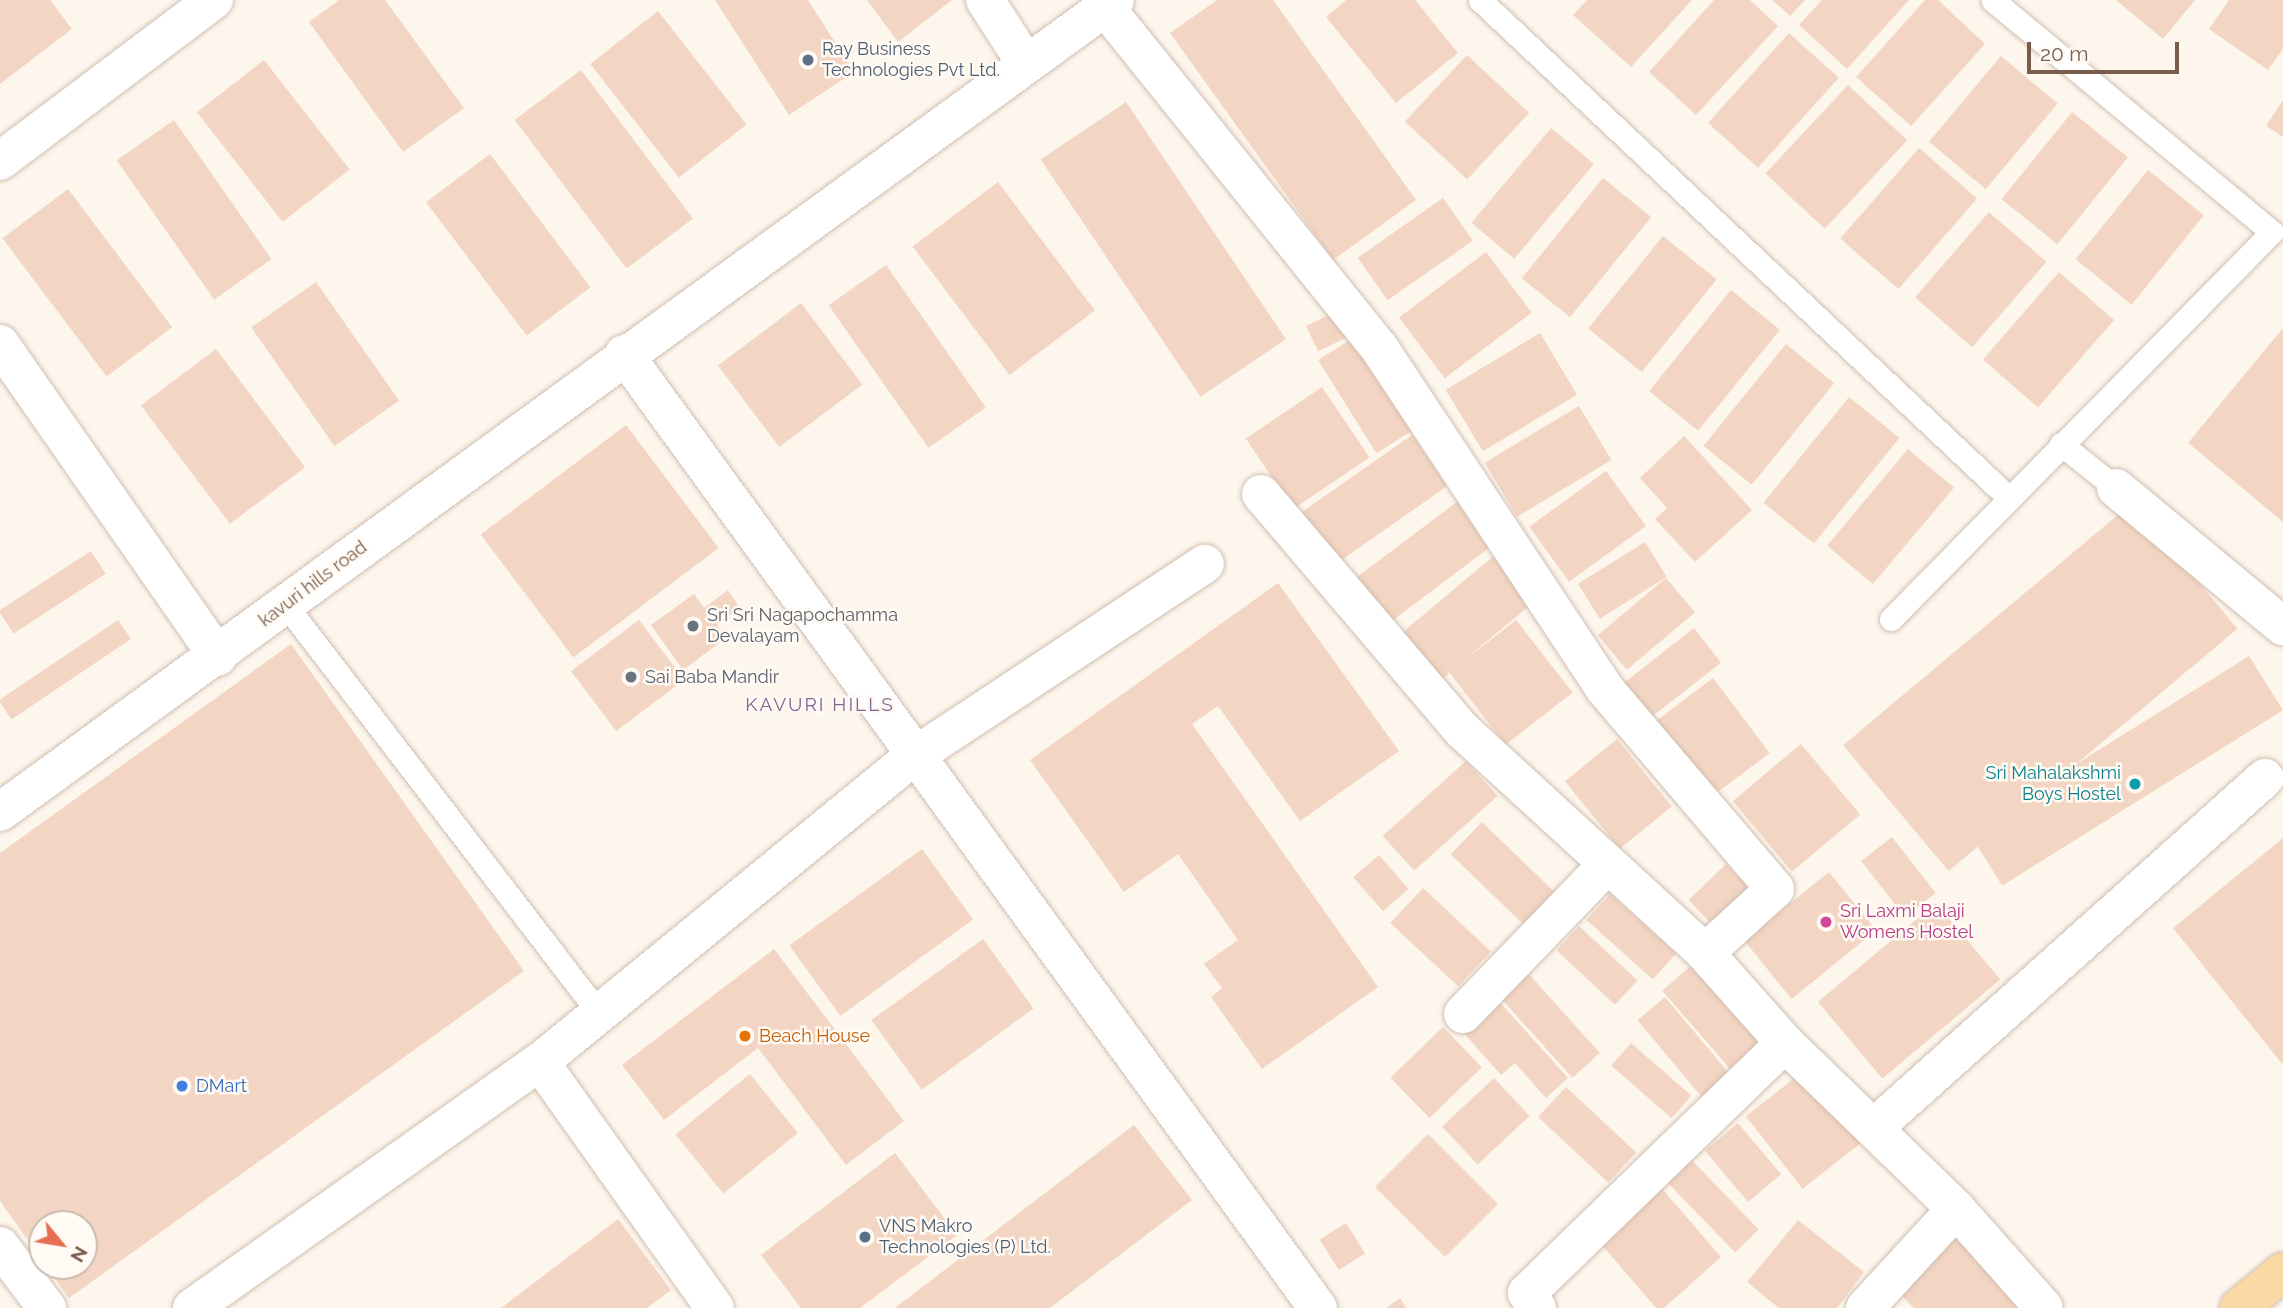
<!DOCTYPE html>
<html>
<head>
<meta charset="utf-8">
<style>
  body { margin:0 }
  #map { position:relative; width:2283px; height:1308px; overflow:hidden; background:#fdf6ec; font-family:Raleway,sans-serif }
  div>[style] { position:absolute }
  .building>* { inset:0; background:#f3d5c3; transform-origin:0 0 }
  .roads { filter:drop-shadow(0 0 2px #d1beb0) drop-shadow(0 0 2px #d1beb0) }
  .service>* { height:23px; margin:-11.5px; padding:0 11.5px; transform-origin:11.5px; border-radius:11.5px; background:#fff }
  .minor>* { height:38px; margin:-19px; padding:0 19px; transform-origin:19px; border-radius:19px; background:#fff }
  .tertiary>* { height:38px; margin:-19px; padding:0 19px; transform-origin:19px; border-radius:19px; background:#fff }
  .primary>* { height:38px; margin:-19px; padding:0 19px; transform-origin:19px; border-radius:19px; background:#fbd9a5 }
  .dots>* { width:19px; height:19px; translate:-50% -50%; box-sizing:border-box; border:4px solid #fffaf3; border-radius:50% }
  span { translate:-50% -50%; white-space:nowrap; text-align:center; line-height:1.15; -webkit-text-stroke:5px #fffaf3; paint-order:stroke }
  .service-label { font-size:18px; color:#4e5e75 }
  .left { translate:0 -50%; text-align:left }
  .street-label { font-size:18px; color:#7a5c4d }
  .worship-label { font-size:18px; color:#5b616d }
  .culture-label { font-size:18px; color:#0d838f }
  .right { translate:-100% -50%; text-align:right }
  .hotel-label { font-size:18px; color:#b23c85 }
  .food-label { font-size:18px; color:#c56008 }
  .shop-label { font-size:18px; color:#366cbe }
  .neighbourhood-label { font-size:19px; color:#846695; letter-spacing:2px }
  .north { position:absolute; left:28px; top:1210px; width:70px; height:70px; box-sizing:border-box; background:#fffaf3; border:2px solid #cabbb1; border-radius:50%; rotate:120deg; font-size:19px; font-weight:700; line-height:28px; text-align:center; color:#7a5c4d }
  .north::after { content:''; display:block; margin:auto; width:24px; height:32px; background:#e76f51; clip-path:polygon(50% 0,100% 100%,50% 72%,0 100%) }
  .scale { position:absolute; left:2027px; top:42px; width:152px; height:32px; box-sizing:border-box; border:4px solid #7a5c4d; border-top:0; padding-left:9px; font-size:21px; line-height:24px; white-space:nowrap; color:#7a5c4d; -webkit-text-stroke:5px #fffaf3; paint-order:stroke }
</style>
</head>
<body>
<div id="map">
  <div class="building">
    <i style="clip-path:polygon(0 0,50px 0,72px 29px,0 84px)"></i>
    <i style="clip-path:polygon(339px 0,385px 0,464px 108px,403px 152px,309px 22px)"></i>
    <i style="clip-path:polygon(715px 0,808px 0,854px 72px,789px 115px)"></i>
    <i style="clip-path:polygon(867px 0,952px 0,898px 42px)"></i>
    <i style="clip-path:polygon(1217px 0,1273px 0,1416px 200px,1333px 260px,1170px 33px)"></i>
    <i style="clip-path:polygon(1346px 0,1415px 0,1458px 53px,1396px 103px,1326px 17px)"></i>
    <i style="clip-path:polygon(1587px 0,1692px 0,1631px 67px,1573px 15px)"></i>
    <i style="clip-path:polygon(1714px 0,1750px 0,1778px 26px,1696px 115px,1649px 72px)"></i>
    <i style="clip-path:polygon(1772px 0,1805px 0,1790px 16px)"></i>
    <i style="clip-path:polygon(1822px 0,1909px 0,1847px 69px,1799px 25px)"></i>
    <i style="clip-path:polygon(1925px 0,1938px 0,1985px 44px,1911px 126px,1856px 77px)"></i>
    <i style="clip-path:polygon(2116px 0,2195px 0,2163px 39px)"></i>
    <i style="clip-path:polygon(2229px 0,2283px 0,2283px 49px,2268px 70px,2209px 29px)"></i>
    <i style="left:658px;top:11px;width:144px;height:86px;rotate:52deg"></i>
    <i style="left:1789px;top:33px;width:67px;height:121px;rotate:42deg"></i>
    <i style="left:1467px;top:55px;width:85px;height:91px;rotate:43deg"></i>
    <i style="left:2001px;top:56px;width:74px;height:112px;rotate:40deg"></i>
    <i style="left:264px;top:60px;width:139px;height:85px;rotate:52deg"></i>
    <i style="left:581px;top:70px;width:186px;height:83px;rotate:53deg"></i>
    <i style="left:1848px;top:85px;width:81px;height:121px;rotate:43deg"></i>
    <i style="clip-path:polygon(2283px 100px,2283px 137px,2266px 126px)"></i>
    <i style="left:1126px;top:102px;width:286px;height:103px;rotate:56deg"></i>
    <i style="left:2072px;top:112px;width:72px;height:112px;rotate:39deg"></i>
    <i style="left:174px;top:120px;width:170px;height:70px;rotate:55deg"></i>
    <i style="left:1551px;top:128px;width:56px;height:124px;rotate:40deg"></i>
    <i style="left:1919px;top:148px;width:77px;height:120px;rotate:41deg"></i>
    <i style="left:490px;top:154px;width:167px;height:80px;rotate:53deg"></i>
    <i style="left:2148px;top:170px;width:72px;height:115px;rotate:39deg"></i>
    <i style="left:1603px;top:178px;width:62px;height:129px;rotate:39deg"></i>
    <i style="left:998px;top:182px;width:161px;height:107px;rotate:53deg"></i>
    <i style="left:68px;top:189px;width:173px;height:82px;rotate:53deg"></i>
    <i style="left:1443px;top:198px;width:52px;height:104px;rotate:55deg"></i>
    <i style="left:1989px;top:212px;width:76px;height:113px;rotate:41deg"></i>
    <i style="left:1663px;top:236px;width:69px;height:119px;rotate:39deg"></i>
    <i style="left:1486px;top:252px;width:76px;height:109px;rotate:53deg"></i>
    <i style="left:886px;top:265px;width:174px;height:70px;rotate:55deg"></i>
    <i style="left:2059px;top:272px;width:73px;height:116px;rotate:41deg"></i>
    <i style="left:316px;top:282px;width:145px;height:79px;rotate:55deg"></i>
    <i style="left:1731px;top:290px;width:63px;height:130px;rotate:39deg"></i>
    <i style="left:801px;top:303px;width:102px;height:104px;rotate:53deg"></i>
    <i style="left:1341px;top:309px;width:28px;height:39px;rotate:64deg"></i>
    <i style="clip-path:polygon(2283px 328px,2283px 522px,2188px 443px)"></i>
    <i style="left:1540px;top:333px;width:72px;height:110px;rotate:59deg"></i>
    <i style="left:1358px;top:335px;width:110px;height:47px;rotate:58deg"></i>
    <i style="left:1786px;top:344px;width:62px;height:131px;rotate:39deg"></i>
    <i style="left:216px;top:349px;width:148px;height:94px;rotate:53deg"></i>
    <i style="left:1322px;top:387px;width:85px;height:92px;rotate:56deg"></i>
    <i style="left:1849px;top:397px;width:65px;height:136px;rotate:39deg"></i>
    <i style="left:1579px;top:406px;width:63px;height:110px;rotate:59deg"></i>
    <i style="left:626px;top:425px;width:154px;height:182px;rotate:53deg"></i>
    <i style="left:1412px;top:435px;width:62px;height:136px;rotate:55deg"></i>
    <i style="clip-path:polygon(1684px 436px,1752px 510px,1695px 562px,1655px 519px,1667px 508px,1640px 478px)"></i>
    <i style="left:1908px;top:449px;width:60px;height:126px;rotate:40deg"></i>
    <i style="left:1606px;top:471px;width:68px;height:95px;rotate:54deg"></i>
    <i style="left:1466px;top:495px;width:56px;height:148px;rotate:53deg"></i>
    <i style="left:2132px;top:503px;width:164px;height:377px;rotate:50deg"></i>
    <i style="left:1645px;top:542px;width:41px;height:79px;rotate:58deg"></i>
    <i style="left:91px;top:551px;width:27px;height:110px;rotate:57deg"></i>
    <i style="left:1496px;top:554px;width:61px;height:126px;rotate:50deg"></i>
    <i style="left:1666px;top:578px;width:45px;height:89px;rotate:50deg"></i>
    <i style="clip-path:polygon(1278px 583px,1399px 751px,1300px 821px,1218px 706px,1192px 724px,1378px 987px,1262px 1069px,1211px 997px,1222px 988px,1204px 964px,1238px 940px,1178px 854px,1124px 892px,1030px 760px)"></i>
    <i style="clip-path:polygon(728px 590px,740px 608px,717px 625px,726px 638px,683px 670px,651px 625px,694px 594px,704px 608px)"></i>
    <i style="left:118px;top:620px;width:23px;height:144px;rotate:56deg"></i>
    <i style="left:639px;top:620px;width:75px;height:85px;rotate:53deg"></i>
    <i style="left:1516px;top:620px;width:92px;height:85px;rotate:52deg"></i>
    <i style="left:1694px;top:628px;width:44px;height:90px;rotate:52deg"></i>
    <i style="clip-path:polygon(291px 644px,524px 971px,69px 1298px,46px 1266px,84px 1266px,84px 1224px,42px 1224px,42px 1260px,0 1201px,0 853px)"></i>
    <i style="left:2249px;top:656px;width:64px;height:331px;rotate:58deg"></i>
    <i style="left:1713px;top:678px;width:94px;height:76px;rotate:53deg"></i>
    <i style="left:1617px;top:739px;width:87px;height:67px;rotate:51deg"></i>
    <i style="left:1801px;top:744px;width:92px;height:89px;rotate:50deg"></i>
    <i style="left:1466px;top:761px;width:47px;height:112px;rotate:48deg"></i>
    <i style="left:1482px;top:822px;width:112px;height:45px;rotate:44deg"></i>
    <i style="left:1892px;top:837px;width:71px;height:39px;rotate:52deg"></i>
    <i style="clip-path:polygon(2283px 838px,2283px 1065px,2173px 928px)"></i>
    <i style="left:922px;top:849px;width:87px;height:164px;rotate:54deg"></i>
    <i style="left:1379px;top:855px;width:45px;height:34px;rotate:49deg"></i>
    <i style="left:1726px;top:864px;width:42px;height:52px;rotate:46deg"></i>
    <i style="left:1829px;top:872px;width:75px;height:109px;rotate:51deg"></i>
    <i style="left:1423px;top:888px;width:93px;height:48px;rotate:43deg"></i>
    <i style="left:1610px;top:894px;width:89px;height:35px;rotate:42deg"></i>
    <i style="left:1936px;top:903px;width:100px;height:154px;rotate:50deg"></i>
    <i style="left:1579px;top:926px;width:80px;height:33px;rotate:43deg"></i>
    <i style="left:983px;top:939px;width:86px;height:138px;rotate:54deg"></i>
    <i style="clip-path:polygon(774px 949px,904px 1121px,846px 1165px,758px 1048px,664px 1120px,622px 1065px)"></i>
    <i style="left:1700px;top:958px;width:111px;height:50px;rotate:49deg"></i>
    <i style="left:1527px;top:972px;width:109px;height:37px;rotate:48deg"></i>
    <i style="left:1665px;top:997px;width:101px;height:36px;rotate:50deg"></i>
    <i style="clip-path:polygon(1497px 999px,1568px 1078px,1546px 1098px,1515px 1063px,1501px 1075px,1462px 1031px)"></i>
    <i style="left:1443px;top:1027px;width:56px;height:73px;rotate:46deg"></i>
    <i style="left:1631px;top:1043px;width:80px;height:30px;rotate:41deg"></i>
    <i style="left:1805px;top:1070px;width:92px;height:75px;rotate:52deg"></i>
    <i style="left:750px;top:1074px;width:76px;height:96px;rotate:51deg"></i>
    <i style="left:1494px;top:1078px;width:52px;height:71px;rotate:47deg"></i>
    <i style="left:1566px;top:1087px;width:96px;height:41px;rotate:43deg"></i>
    <i style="left:1738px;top:1123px;width:67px;height:43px;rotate:50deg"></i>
    <i style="clip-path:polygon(1134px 1125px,1192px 1200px,1050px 1308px,895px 1308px)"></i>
    <i style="left:1428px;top:1134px;width:99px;height:75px;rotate:45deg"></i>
    <i style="left:1683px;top:1151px;width:109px;height:33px;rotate:46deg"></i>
    <i style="clip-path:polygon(895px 1153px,957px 1235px,860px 1308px,801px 1308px,761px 1255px)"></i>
    <i style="clip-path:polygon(1658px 1184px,1721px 1257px,1664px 1308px,1656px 1308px,1596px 1238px)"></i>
    <i style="clip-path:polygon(618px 1219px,671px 1290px,647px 1308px,501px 1308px)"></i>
    <i style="clip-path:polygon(1798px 1220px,1864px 1272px,1837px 1308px,1779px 1308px,1747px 1282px)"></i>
    <i style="left:1346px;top:1223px;width:36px;height:31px;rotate:58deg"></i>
    <i style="clip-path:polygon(1956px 1235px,2030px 1308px,1914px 1308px,1899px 1293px)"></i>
    <i style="clip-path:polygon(1400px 1298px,1406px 1308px,1386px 1308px)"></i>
  </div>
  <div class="roads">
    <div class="service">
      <i style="left:1480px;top:0;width:727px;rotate:43.27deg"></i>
      <i style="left:2061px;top:444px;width:70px;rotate:38.7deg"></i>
      <i style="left:285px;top:604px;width:516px;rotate:52.49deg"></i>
      <i style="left:1891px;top:619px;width:543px;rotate:-45.45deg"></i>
      <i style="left:2272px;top:232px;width:363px;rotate:-140.3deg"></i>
    </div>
    <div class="minor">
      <i style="left:985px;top:0;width:74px;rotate:57.2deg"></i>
      <i style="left:1105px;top:7px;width:439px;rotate:51.2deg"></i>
      <i style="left:1380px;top:349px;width:406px;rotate:56.5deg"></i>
      <i style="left:1604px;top:688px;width:264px;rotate:49.6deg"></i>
      <i style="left:1775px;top:889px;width:95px;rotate:137.6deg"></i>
      <i style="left:0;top:161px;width:268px;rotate:-37deg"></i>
      <i style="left:0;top:344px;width:381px;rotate:55.1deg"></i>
      <i style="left:624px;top:354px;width:1180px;rotate:53.97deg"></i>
      <i style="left:2116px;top:488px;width:217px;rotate:39.6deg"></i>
      <i style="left:1261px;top:494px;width:311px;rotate:49.6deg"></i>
      <i style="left:1463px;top:731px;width:328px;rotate:42.5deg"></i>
      <i style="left:1705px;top:953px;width:120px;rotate:48.4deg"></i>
      <i style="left:1785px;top:1043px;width:238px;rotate:44.1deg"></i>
      <i style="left:1956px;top:1209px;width:132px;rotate:48.4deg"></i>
      <i style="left:0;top:812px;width:1379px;rotate:-36.06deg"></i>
      <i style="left:1463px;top:1014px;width:204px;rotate:-46deg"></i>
      <i style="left:540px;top:1062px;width:302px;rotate:54.6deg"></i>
      <i style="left:1876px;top:1126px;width:522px;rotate:-41.82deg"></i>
      <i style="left:192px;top:1308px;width:426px;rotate:-35.3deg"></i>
      <i style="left:540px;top:1062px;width:482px;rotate:-39.3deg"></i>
      <i style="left:913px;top:757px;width:350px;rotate:-33.5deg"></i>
      <i style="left:1537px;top:1308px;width:18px;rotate:-124deg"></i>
      <i style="left:1527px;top:1293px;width:359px;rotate:-44.1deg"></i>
      <i style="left:1865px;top:1308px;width:134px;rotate:-47.4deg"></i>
    </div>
    <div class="tertiary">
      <i style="left:0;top:1246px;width:78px;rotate:52.8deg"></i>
    </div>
    <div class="primary">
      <i style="left:2239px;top:1308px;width:57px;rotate:-39.3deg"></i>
    </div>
  </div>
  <div class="dots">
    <i style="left:808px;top:60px;background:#5c6f8a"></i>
    <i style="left:693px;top:626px;background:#6b7280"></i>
    <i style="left:631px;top:677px;background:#6b7280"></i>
    <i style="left:2135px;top:784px;background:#0f9aa8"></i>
    <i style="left:1826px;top:922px;background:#d1479c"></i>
    <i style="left:745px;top:1036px;background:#e8710a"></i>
    <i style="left:182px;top:1086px;background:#3f7fe0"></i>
    <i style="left:865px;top:1237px;background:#5c6f8a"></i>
  </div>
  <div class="service-label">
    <span class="left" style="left:822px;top:60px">Ray Business<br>Technologies Pvt Ltd.</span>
    <span class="left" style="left:879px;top:1237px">VNS Makro<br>Technologies (P) Ltd.</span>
  </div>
  <div class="street-label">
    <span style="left:313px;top:584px;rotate:-37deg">kavuri hills road</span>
  </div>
  <div class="worship-label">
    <span class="left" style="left:707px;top:626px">Sri Sri Nagapochamma<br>Devalayam</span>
    <span class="left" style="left:645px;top:677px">Sai Baba Mandir</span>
  </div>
  <div class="culture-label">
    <span class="right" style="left:2121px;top:784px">Sri Mahalakshmi<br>Boys Hostel</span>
  </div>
  <div class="hotel-label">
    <span class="left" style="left:1840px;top:922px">Sri Laxmi Balaji<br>Womens Hostel</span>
  </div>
  <div class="food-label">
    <span class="left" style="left:759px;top:1036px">Beach House</span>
  </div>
  <div class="shop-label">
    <span class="left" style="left:196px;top:1086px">DMart</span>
  </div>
  <div class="neighbourhood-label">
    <span style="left:820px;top:705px">KAVURI HILLS</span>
  </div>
  <div class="north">N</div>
  <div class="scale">20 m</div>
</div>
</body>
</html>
